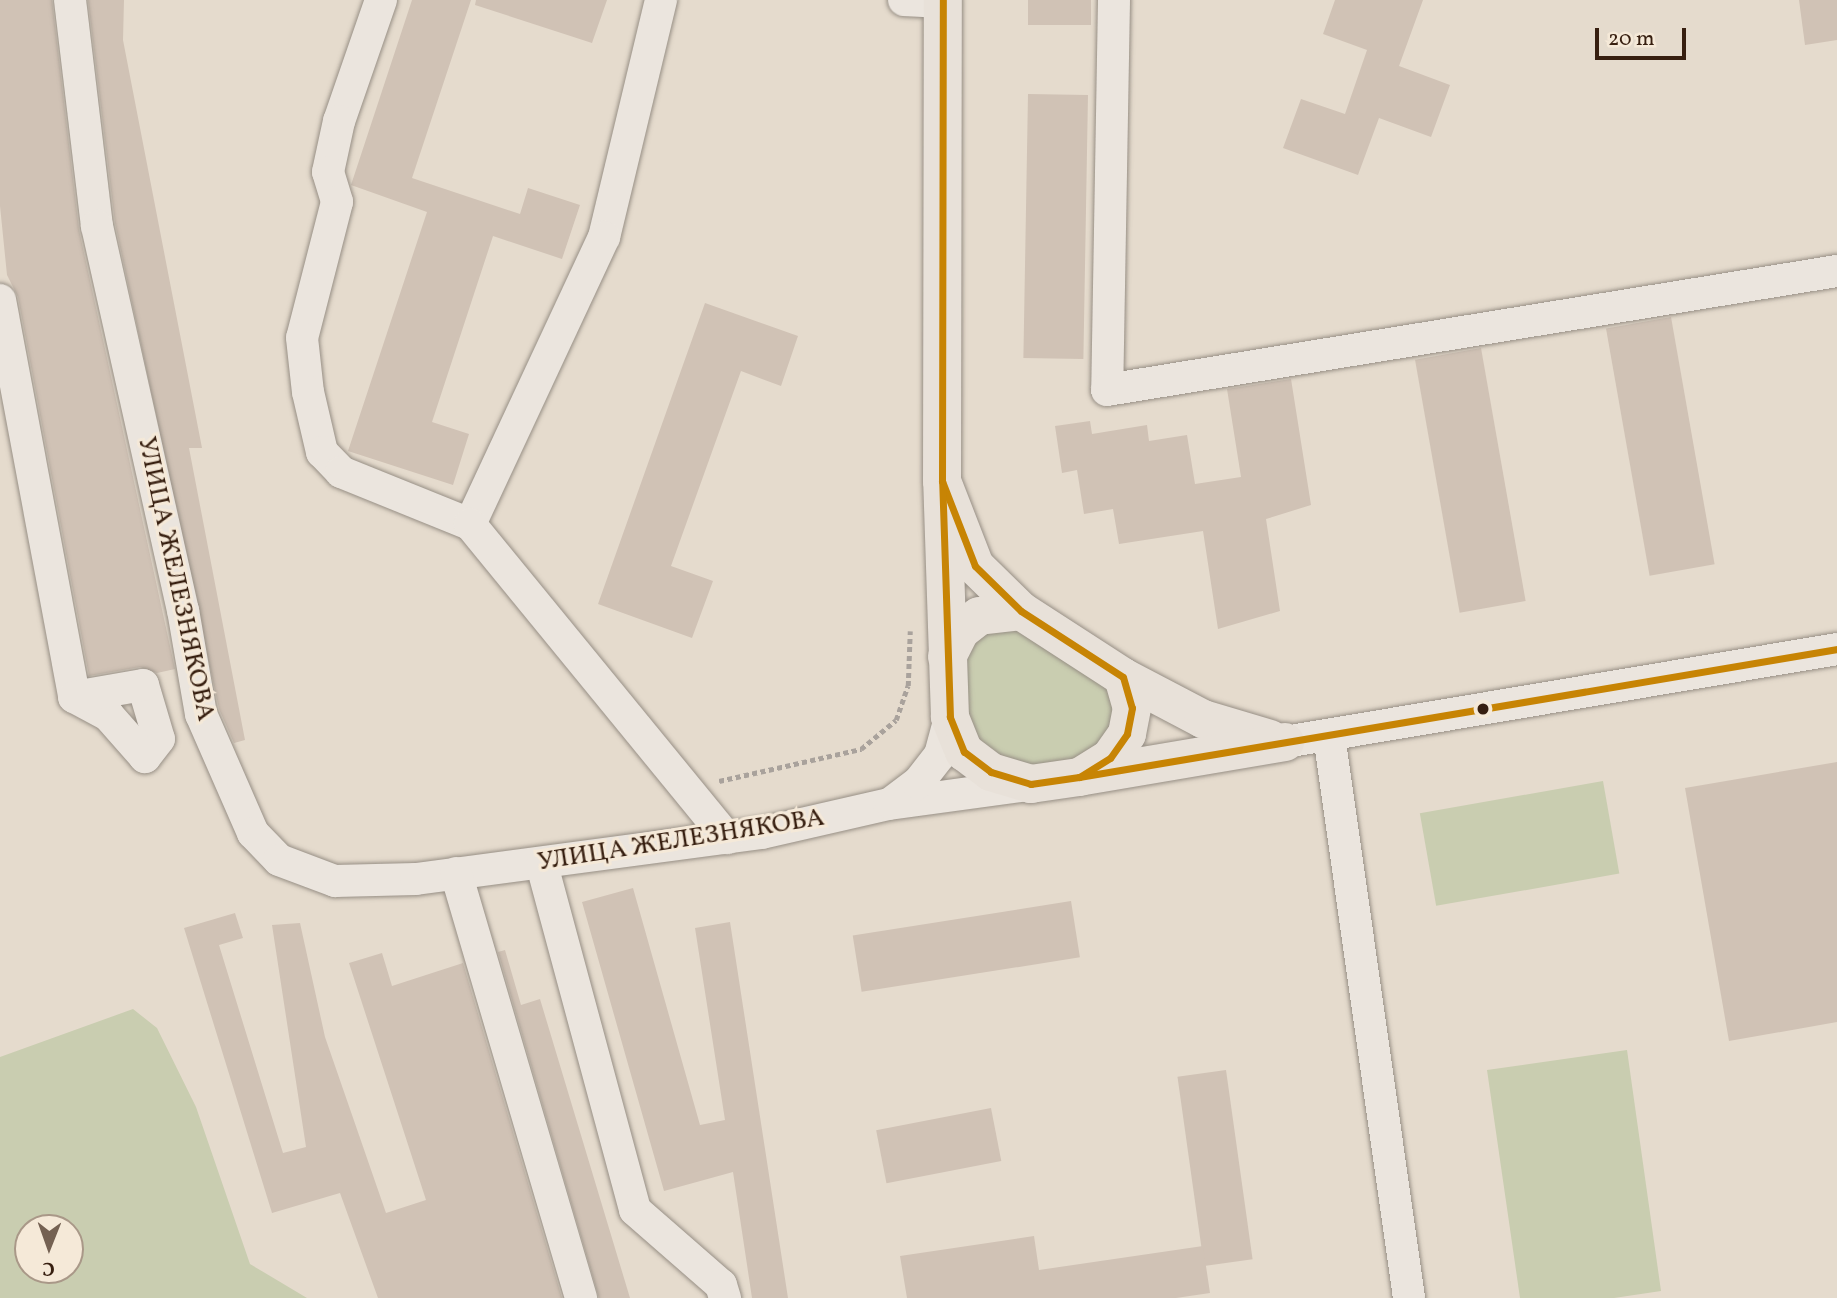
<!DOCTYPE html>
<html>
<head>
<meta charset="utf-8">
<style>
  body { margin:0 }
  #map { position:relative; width:1837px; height:1298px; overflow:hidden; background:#e5dbcd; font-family:Vollkorn,serif }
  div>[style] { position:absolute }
  .green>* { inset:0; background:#c9cdb0; transform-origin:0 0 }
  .building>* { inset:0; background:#d0c2b5; transform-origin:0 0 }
  .path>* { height:4.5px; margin-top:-2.25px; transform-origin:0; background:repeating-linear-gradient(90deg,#a9a29c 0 5px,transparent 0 8.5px) }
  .roads { filter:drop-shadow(0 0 2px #978f85) drop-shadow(0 0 2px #978f85) }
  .minor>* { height:32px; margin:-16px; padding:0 16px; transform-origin:16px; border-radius:16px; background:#ebe5de }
  .major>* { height:38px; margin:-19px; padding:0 19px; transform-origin:19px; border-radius:19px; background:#e8e1d9 }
  .bus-1>* { height:7px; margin:-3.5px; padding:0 3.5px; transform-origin:3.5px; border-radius:3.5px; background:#c78404 }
  .dots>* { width:19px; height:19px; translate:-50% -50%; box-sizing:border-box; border:4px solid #f5e9d8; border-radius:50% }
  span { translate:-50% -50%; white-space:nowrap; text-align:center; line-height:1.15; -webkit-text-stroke:6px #f5e9d8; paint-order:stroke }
  .street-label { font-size:26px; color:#371f10 }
  .north { position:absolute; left:14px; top:1214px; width:70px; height:70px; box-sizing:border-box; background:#f5e9d8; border:2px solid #a99888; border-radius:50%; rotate:181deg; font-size:19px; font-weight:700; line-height:28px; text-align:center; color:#371f10 }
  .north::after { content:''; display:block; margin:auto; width:24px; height:32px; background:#746152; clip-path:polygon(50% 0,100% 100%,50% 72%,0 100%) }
  .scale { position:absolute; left:1595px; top:28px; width:91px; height:32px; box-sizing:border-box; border:4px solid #371f10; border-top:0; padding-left:9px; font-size:21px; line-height:24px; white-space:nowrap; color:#371f10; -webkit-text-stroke:5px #f5e9d8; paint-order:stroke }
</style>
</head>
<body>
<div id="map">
  <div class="green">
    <i style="clip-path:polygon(1012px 626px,1108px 687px,1114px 709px,1111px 727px,1098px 745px,1074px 760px,1033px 766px,998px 757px,978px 741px,967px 713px,964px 657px,986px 629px)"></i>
    <i style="left:1603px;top:781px;width:94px;height:186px;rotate:80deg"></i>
    <i style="clip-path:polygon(evenodd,133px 1009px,157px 1028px,196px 1107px,250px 1264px,307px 1298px,0 1298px,0 1057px,133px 1009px,28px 1228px,70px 1228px,70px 1270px,28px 1270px,28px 1228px)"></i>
    <i style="clip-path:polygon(1627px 1050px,1661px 1291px,1614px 1298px,1520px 1298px,1487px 1070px)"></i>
  </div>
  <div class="building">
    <i style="clip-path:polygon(0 0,52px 0,79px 230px,175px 669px,157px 673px,140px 667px,89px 676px,18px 297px,7px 275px,0 206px)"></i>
    <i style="clip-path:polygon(88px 0,124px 0,123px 40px,202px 448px,189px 448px,245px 740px,234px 743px,219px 709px,115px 223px)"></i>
    <i style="clip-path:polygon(412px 0,471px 0,412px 178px,520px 214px,528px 188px,580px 205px,562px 259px,493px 236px,432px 422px,469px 434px,453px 485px,348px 451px,427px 212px,351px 185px)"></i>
    <i style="clip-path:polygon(476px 0,607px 0,592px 43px,475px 5px)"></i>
    <i style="left:1028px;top:0;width:63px;height:25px"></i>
    <i style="clip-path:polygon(1335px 0,1423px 0,1399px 66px,1450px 85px,1431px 137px,1379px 118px,1358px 175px,1283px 148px,1301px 99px,1345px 114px,1367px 50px,1323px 34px)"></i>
    <i style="clip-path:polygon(1799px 0,1837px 0,1837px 40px,1805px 45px)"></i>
    <i style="left:1028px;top:94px;width:60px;height:264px;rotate:1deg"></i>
    <i style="clip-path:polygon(705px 303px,798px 336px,781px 386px,741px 371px,671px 566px,713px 581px,692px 638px,598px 604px)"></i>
    <i style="left:1671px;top:317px;width:251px;height:66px;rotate:80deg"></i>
    <i style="left:1481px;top:348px;width:257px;height:67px;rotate:80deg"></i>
    <i style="clip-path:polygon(1291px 379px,1311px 505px,1266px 519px,1280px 611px,1218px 629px,1203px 531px,1119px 544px,1113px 509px,1084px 514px,1077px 470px,1062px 473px,1055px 426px,1090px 421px,1092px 434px,1147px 425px,1149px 441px,1187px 435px,1195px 484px,1241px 477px,1227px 389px)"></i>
    <i style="clip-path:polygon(1837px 762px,1837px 1022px,1729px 1041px,1685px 788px)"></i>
    <i style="clip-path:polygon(633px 888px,700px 1125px,725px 1120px,695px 928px,730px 922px,788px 1298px,752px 1298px,733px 1172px,664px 1191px,582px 902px)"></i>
    <i style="left:1071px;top:901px;width:57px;height:221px;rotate:81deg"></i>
    <i style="clip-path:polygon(235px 913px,243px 938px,219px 945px,283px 1153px,306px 1147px,272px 925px,300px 923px,325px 1037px,386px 1213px,426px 1200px,349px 963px,382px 953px,392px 986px,463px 963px,562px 1298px,378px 1298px,340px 1193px,272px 1213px,184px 928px)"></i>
    <i style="clip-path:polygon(505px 950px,521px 1005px,540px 999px,630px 1298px,599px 1298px,498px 952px)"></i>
    <i style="left:1226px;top:1070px;width:191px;height:49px;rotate:82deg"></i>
    <i style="left:991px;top:1108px;width:54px;height:117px;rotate:79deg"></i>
    <i style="clip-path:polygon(1034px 1236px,1039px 1270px,1203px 1246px,1210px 1293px,1176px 1298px,907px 1298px,900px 1256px)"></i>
  </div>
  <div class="path">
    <i style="left:719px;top:781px;width:146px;rotate:-12.7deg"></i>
    <i style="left:861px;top:749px;width:45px;rotate:-39.6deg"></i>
    <i style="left:896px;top:720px;width:36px;rotate:-71deg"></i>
    <i style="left:908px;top:686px;width:55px;rotate:-87.9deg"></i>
  </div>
  <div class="roads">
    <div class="minor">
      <i style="left:70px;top:0;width:228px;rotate:83.2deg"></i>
      <i style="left:97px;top:226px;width:394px;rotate:77.4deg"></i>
      <i style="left:183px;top:610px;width:106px;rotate:80.2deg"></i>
      <i style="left:201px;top:714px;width:130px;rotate:66.4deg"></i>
      <i style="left:253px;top:833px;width:37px;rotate:46deg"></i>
      <i style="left:279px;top:860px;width:60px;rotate:20.6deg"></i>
      <i style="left:335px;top:881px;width:81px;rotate:-1.4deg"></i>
      <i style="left:416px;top:879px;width:349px;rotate:-7.6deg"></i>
      <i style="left:762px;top:833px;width:130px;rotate:-12.9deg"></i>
      <i style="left:889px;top:804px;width:139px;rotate:-7.8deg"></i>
      <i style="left:381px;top:0;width:128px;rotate:109.1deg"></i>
      <i style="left:339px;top:121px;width:52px;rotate:102.2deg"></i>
      <i style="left:328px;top:172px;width:31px;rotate:73deg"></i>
      <i style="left:337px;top:202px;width:140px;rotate:104.4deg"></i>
      <i style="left:302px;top:338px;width:54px;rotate:83.7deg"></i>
      <i style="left:308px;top:392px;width:62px;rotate:76.9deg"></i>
      <i style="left:322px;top:452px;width:28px;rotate:46deg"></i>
      <i style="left:341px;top:472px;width:139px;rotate:22deg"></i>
      <i style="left:661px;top:0;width:244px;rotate:103.5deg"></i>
      <i style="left:604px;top:237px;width:317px;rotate:115deg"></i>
      <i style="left:470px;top:524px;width:406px;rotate:50.7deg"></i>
      <i style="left:904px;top:0;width:39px;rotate:3deg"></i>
      <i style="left:1114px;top:0;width:390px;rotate:91deg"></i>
      <i style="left:1107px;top:390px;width:740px;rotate:-9.26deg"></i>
      <i style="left:0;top:300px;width:404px;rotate:79.4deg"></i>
      <i style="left:143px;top:685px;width:56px;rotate:73.5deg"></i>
      <i style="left:159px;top:739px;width:23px;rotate:128deg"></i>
      <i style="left:145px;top:757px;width:56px;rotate:-131.4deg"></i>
      <i style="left:108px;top:715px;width:38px;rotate:-152deg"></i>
      <i style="left:74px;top:697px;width:70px;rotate:-9.9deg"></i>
      <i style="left:1329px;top:735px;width:569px;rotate:81.91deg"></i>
      <i style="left:1285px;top:742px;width:560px;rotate:-9.56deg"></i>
      <i style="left:891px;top:803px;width:34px;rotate:-37deg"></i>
      <i style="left:918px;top:783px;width:36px;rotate:-52deg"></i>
      <i style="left:940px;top:755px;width:39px;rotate:-75deg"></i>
      <i style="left:542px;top:865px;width:357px;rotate:74.9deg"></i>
      <i style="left:635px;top:1210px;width:114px;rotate:41.1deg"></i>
      <i style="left:721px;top:1285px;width:14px;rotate:73deg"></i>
      <i style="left:456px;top:873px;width:443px;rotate:73.6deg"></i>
    </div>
    <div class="major">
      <i style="left:942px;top:481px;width:91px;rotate:68.8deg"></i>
      <i style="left:975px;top:566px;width:64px;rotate:44.4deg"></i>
      <i style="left:1021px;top:611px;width:121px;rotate:32.9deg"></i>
      <i style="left:1123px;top:677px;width:32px;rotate:74deg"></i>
      <i style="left:1132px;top:708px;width:26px;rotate:101deg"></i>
      <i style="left:1127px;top:734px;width:29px;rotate:125deg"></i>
      <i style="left:1110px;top:758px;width:36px;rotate:148deg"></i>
      <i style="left:1079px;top:777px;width:49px;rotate:171.7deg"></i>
      <i style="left:1031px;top:784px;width:42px;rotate:-163.3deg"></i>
      <i style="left:991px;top:772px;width:34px;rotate:-143deg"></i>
      <i style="left:964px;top:752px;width:38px;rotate:-112deg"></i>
      <i style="left:950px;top:717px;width:236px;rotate:-91.9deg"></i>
      <i style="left:942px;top:481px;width:481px;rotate:-89.9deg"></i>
      <i style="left:947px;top:657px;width:29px;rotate:-63deg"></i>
      <i style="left:960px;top:631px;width:24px;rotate:-38deg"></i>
      <i style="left:979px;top:616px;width:42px;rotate:-6.8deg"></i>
      <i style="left:1123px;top:677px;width:90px;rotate:27.7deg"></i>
      <i style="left:1203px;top:719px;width:70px;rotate:16.6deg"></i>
      <i style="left:1084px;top:776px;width:204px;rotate:-9.6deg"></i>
    </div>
  </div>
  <div class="bus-1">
    <i style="left:942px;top:481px;width:91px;rotate:68.8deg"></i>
    <i style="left:975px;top:566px;width:64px;rotate:44.4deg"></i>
    <i style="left:1021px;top:611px;width:121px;rotate:32.9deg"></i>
    <i style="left:1123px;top:677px;width:32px;rotate:74deg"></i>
    <i style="left:1132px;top:708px;width:26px;rotate:101deg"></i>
    <i style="left:1127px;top:734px;width:29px;rotate:125deg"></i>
    <i style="left:1110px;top:758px;width:36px;rotate:148deg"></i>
    <i style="left:1079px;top:777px;width:49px;rotate:171.7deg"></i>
    <i style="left:1031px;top:784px;width:42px;rotate:-163.3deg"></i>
    <i style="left:991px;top:772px;width:34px;rotate:-143deg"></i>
    <i style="left:964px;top:752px;width:38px;rotate:-112deg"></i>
    <i style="left:950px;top:717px;width:236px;rotate:-91.9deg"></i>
    <i style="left:942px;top:481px;width:481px;rotate:-89.9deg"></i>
    <i style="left:1079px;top:777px;width:769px;rotate:-9.58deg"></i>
  </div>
  <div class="dots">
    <i style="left:1483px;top:709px;background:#371f10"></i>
  </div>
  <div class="street-label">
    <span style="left:175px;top:579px;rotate:78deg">УЛИЦА ЖЕЛЕЗНЯКОВА</span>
    <span style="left:681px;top:841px;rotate:-9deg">УЛИЦА ЖЕЛЕЗНЯКОВА</span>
  </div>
  <div class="north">С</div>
  <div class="scale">20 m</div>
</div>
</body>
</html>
